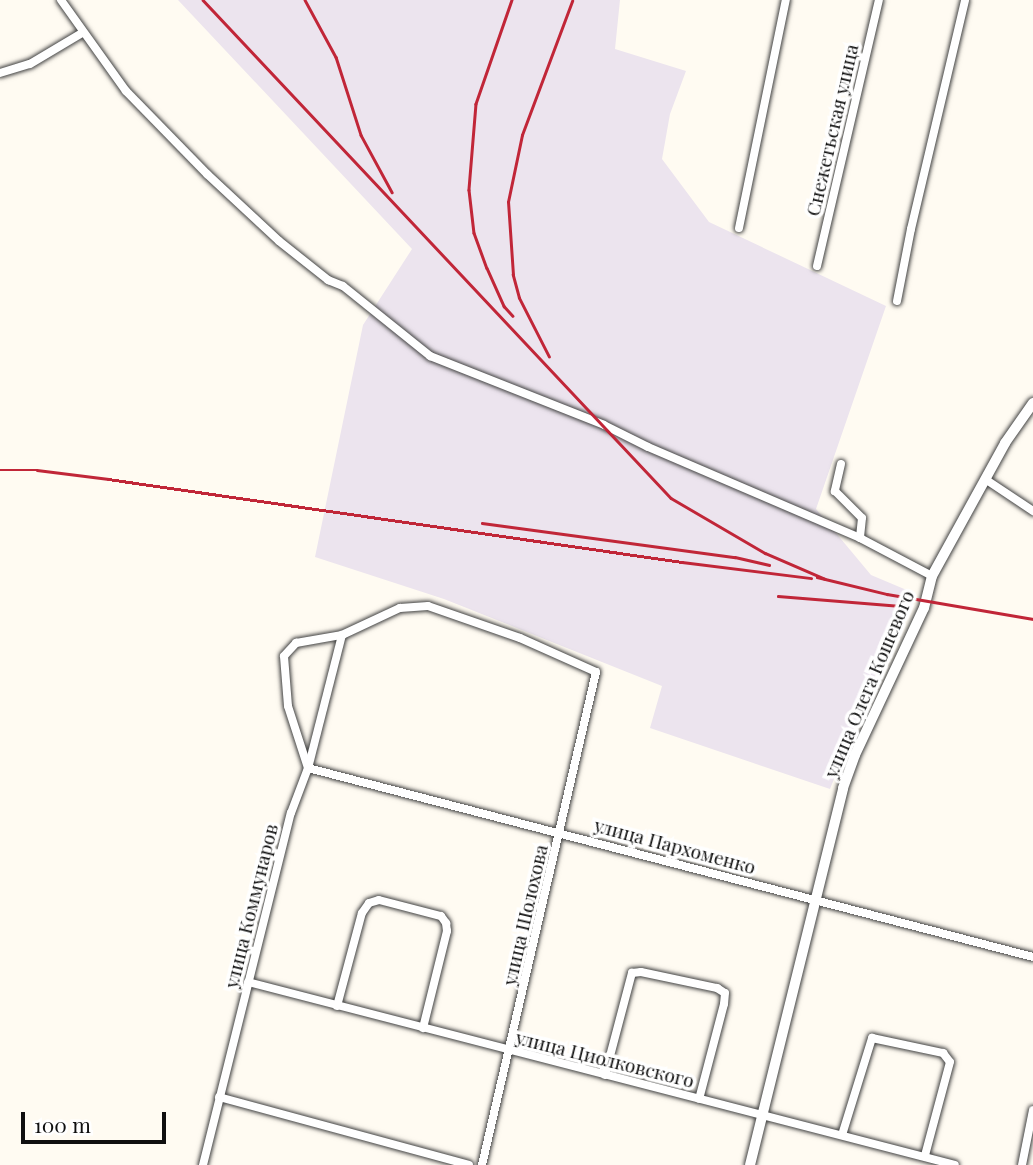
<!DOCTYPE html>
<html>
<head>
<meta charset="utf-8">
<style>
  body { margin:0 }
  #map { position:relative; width:1033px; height:1165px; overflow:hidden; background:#fffbf2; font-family:"Playfair Display",serif }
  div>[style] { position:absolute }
  .industrial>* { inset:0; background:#ece4ee }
  .roads { filter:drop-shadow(0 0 2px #424242) drop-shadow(0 0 2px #424242) }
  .minor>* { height:8px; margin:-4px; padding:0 4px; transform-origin:4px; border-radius:4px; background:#fff }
  .tertiary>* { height:10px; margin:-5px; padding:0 5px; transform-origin:5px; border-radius:5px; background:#fff }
  .rail>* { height:2.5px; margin:-1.25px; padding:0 1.25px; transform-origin:1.25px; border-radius:1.25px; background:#c12638 }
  span { translate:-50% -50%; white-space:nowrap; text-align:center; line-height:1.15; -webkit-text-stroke:7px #fff; paint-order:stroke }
  .street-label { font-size:19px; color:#0f0f0f }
  .scale { position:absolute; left:21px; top:1112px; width:145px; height:32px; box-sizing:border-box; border:4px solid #0f0f0f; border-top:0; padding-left:9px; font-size:21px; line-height:24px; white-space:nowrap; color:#0f0f0f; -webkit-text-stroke:5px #fff; paint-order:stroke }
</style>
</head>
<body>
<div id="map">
  <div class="industrial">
    <i style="clip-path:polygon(178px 0,620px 0,615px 49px,686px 71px,670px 114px,662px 159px,709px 222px,886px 306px,816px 509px,871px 575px,909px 591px,830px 789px,650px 728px,662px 686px,444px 599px,315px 557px,363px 325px,412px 249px)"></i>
  </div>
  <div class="roads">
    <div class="minor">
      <i style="left:61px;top:0;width:112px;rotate:54.5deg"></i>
      <i style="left:126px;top:91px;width:116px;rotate:45.7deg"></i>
      <i style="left:207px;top:174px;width:98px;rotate:42.9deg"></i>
      <i style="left:279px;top:241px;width:63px;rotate:38.5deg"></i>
      <i style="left:328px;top:280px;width:16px;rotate:22deg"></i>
      <i style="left:343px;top:286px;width:112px;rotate:38.8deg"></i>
      <i style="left:430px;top:356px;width:187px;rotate:21.6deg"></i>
      <i style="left:604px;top:425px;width:49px;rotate:26.6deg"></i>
      <i style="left:648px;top:447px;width:231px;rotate:23.2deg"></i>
      <i style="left:860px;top:538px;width:81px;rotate:27.8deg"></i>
      <i style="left:0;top:73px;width:31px;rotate:-17deg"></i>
      <i style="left:30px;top:64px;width:61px;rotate:-30.8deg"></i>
      <i style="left:739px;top:228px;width:233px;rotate:-78.4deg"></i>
      <i style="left:817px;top:266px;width:273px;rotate:-76.9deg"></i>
      <i style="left:897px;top:301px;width:73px;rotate:-79deg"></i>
      <i style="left:911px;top:229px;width:235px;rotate:-76.7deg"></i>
      <i style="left:841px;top:464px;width:28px;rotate:103deg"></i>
      <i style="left:835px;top:491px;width:38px;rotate:45deg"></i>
      <i style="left:862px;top:518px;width:20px;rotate:96deg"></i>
      <i style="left:985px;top:479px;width:58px;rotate:33.7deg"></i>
      <i style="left:342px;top:635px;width:137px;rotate:104.3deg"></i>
      <i style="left:308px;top:768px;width:749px;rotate:14.61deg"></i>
      <i style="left:248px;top:982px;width:730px;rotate:14.51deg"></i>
      <i style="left:337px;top:1006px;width:96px;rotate:-75deg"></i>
      <i style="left:362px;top:913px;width:12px;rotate:-55deg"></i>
      <i style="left:369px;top:903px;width:10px;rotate:-17deg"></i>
      <i style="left:379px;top:900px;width:64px;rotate:14.5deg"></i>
      <i style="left:441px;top:916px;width:9px;rotate:54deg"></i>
      <i style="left:446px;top:923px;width:8px;rotate:83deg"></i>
      <i style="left:447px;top:931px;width:100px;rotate:103.9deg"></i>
      <i style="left:605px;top:1075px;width:106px;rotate:-75.2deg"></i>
      <i style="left:632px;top:973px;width:9px;rotate:-6deg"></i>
      <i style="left:641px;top:972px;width:78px;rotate:11.9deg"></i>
      <i style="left:717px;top:988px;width:9px;rotate:32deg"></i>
      <i style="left:725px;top:993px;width:11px;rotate:95deg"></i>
      <i style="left:724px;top:1004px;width:98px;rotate:104.7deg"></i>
      <i style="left:219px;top:1097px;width:259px;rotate:15.2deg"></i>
      <i style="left:842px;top:1135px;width:102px;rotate:-72.8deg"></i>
      <i style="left:872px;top:1038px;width:73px;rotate:11.9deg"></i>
      <i style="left:943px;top:1053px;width:11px;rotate:52deg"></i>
      <i style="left:950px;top:1062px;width:96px;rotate:105deg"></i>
      <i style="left:203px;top:1165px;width:363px;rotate:-76deg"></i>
      <i style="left:291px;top:813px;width:48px;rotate:-69.3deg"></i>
      <i style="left:308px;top:768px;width:65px;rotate:-107.9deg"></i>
      <i style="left:288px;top:706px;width:50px;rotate:-94.6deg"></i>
      <i style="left:284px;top:656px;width:18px;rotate:-47deg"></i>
      <i style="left:296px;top:643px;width:47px;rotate:-9.9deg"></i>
      <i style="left:342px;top:635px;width:64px;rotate:-25deg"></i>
      <i style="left:400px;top:608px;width:28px;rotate:-4deg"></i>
      <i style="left:428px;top:606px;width:97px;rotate:19.2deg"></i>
      <i style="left:520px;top:638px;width:83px;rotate:24.1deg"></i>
      <i style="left:596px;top:672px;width:506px;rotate:103.02deg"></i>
      <i style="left:1022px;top:1165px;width:56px;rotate:-78.7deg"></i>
    </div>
    <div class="tertiary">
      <i style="left:750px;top:1165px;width:388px;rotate:-76.1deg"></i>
      <i style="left:843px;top:788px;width:35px;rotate:-70deg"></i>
      <i style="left:855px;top:755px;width:162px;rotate:-64.9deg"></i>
      <i style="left:924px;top:608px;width:33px;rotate:-76deg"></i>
      <i style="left:932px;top:576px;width:152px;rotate:-61.2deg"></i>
      <i style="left:1005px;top:443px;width:49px;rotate:-55deg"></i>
    </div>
  </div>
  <div class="rail">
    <i style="left:203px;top:0;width:683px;rotate:46.78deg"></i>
    <i style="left:671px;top:498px;width:109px;rotate:30.3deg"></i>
    <i style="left:765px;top:553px;width:65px;rotate:23.4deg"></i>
    <i style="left:305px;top:0;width:65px;rotate:61.5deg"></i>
    <i style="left:336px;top:57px;width:82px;rotate:72.2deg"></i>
    <i style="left:361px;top:135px;width:65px;rotate:61.5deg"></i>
    <i style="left:512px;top:0;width:110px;rotate:109.1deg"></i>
    <i style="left:476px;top:104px;width:86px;rotate:94.7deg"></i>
    <i style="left:469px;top:190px;width:43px;rotate:83.4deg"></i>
    <i style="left:474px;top:233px;width:37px;rotate:70deg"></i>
    <i style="left:487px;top:268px;width:42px;rotate:65.9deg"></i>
    <i style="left:504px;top:306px;width:13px;rotate:48deg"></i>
    <i style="left:549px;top:357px;width:66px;rotate:-117deg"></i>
    <i style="left:519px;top:298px;width:24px;rotate:-105deg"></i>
    <i style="left:513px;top:275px;width:73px;rotate:-93.9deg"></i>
    <i style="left:508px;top:202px;width:68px;rotate:-78.2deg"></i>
    <i style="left:522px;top:135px;width:143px;rotate:-69.5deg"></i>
    <i style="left:0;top:470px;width:37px"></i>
    <i style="left:37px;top:470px;width:72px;rotate:7.2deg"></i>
    <i style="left:108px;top:479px;width:580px;rotate:8.23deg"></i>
    <i style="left:682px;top:562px;width:130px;rotate:7.1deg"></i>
    <i style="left:482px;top:523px;width:255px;rotate:7.7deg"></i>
    <i style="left:735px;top:557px;width:35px;rotate:13deg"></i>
    <i style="left:817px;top:577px;width:72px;rotate:13.7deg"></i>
    <i style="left:887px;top:594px;width:148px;rotate:9.7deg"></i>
    <i style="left:778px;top:596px;width:123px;rotate:4.6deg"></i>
  </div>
  <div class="street-label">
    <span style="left:832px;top:130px;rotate:-77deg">Снежетьская улица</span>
    <span style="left:869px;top:684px;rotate:-67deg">улица Олега Кошевого</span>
    <span style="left:675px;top:846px;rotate:15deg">улица Пархоменко</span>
    <span style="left:251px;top:906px;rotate:-76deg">улица Коммунаров</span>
    <span style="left:525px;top:915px;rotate:-77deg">улица Шолохова</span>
    <span style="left:605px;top:1059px;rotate:14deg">улица Циолковского</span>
  </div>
  <div class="scale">100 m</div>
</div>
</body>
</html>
